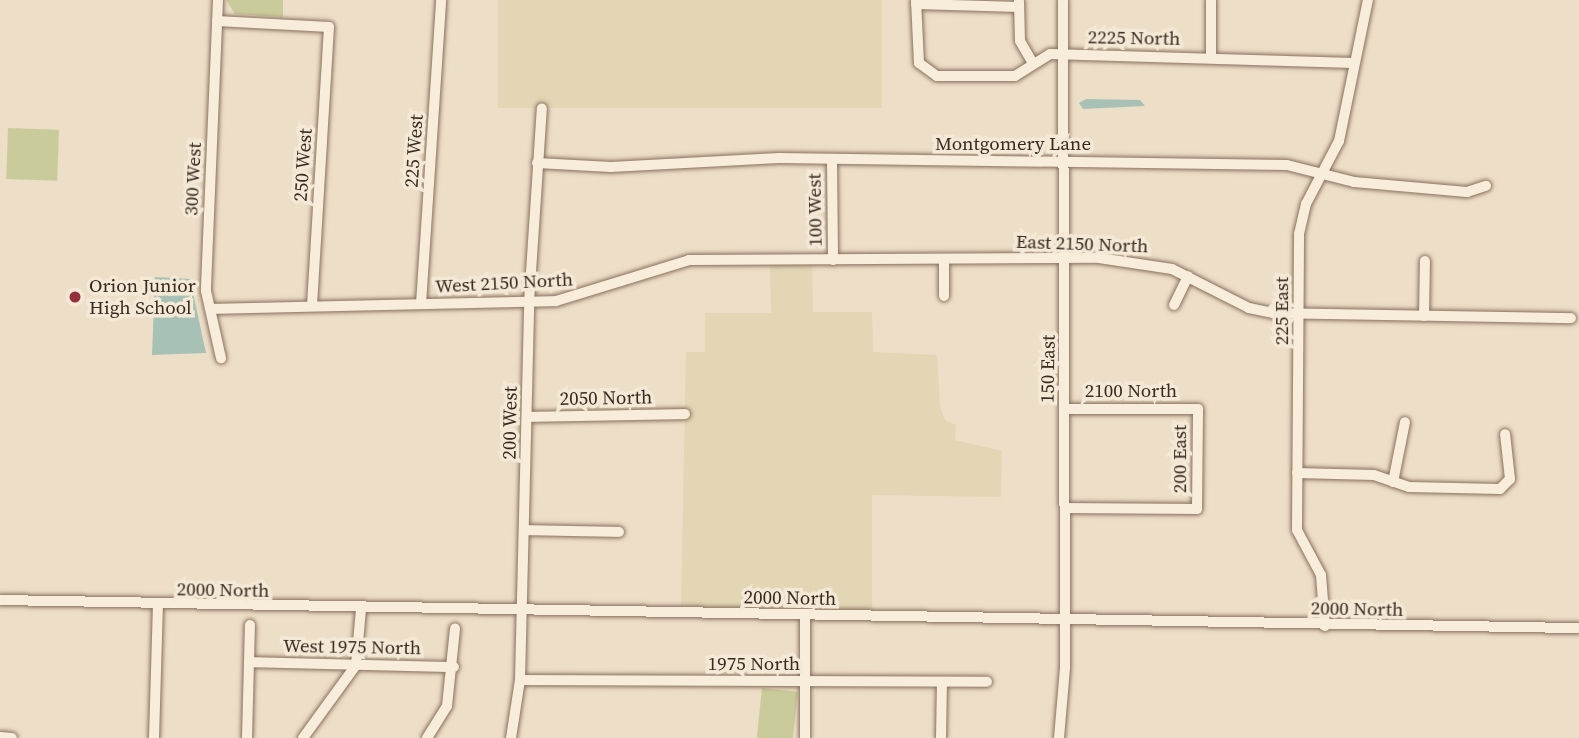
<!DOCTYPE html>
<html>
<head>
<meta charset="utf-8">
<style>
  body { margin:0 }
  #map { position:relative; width:1579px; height:738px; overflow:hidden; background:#eddec7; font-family:"Source Serif 4",serif }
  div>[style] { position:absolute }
  .farmland>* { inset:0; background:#e2d6b4; transform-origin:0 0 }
  .green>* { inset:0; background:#cacb9b; transform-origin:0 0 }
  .water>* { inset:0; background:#a8c1b7 }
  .roads { filter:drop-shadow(0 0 2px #88705d) drop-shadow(0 0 2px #88705d) }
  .minor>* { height:10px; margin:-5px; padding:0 5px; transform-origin:5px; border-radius:5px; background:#f8ecda }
  .dots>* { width:19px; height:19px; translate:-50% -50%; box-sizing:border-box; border:4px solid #f4e9d6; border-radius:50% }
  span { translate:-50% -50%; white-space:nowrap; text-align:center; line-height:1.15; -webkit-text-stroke:7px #f4e9d6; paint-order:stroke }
  .street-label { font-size:19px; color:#392920 }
  .poi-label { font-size:19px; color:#392920 }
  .left { translate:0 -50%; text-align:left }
</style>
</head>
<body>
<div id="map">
  <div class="farmland">
    <i style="left:498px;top:0;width:384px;height:108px"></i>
    <i style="clip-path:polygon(770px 264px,812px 264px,813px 312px,872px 312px,873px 352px,937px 355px,940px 406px,945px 420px,956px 425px,955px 440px,1002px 451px,1001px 497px,872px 495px,872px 610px,681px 607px,686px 352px,705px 352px,705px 313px,771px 313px)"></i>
  </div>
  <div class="green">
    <i style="clip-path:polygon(226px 0,283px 0,283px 17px,235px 14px)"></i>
    <i style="left:8px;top:128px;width:51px;height:51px;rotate:2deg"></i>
    <i style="left:762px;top:688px;width:36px;height:50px;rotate:6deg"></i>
  </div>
  <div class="water">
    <i style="clip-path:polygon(1086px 99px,1140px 100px,1145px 106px,1083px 109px,1079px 103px)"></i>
    <i style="clip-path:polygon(155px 277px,190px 279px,206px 353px,152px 355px)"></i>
  </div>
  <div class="roads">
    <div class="minor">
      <i style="left:218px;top:0;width:291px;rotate:92.4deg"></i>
      <i style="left:206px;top:291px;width:69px;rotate:77.4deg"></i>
      <i style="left:916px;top:0;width:63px;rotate:87.3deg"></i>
      <i style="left:919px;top:63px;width:22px;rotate:36deg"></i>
      <i style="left:937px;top:76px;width:78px"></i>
      <i style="left:1015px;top:76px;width:41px;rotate:-32.2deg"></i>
      <i style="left:1050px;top:54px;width:304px;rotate:1.7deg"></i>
      <i style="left:1019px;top:1px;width:40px;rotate:88.6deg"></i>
      <i style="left:1020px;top:41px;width:22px;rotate:60deg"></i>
      <i style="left:916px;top:4px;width:103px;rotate:1.7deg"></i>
      <i style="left:217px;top:21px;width:112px;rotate:3.1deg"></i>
      <i style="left:329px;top:27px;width:279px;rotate:93.5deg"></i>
      <i style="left:1211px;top:56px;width:56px;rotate:-90deg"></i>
      <i style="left:832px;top:160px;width:100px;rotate:89.4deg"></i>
      <i style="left:537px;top:163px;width:74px;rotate:3.1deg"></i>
      <i style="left:611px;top:167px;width:168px;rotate:-3.1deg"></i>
      <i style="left:779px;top:158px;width:508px;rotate:0.79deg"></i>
      <i style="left:1287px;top:165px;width:69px;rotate:14.2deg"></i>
      <i style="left:1354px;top:182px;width:113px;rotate:5.1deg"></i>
      <i style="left:1467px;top:192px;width:20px;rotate:-18deg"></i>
      <i style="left:944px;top:259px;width:37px;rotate:90deg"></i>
      <i style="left:421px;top:304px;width:305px;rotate:-86.2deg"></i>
      <i style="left:1174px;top:305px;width:32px;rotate:-64deg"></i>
      <i style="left:213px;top:309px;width:343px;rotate:-1.3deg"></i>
      <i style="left:556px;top:301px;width:139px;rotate:-17.1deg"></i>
      <i style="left:689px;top:260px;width:410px;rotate:-0.3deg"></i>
      <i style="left:1099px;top:258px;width:74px;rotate:8.6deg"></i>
      <i style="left:1172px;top:269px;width:86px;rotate:26.9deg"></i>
      <i style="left:1249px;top:308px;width:25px;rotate:12deg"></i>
      <i style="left:1273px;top:313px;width:298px;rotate:1deg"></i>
      <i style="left:1424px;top:316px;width:55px;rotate:-89deg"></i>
      <i style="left:528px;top:417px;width:157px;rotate:-1.1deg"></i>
      <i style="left:1297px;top:473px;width:77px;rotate:1.5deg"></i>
      <i style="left:1374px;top:475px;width:37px;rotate:19deg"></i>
      <i style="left:1409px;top:487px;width:91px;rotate:1.3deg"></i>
      <i style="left:1500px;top:489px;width:14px;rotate:-45deg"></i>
      <i style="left:1510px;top:479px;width:45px;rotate:-96.3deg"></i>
      <i style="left:1393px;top:482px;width:61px;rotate:-78.7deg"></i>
      <i style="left:1065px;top:508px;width:132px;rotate:0.4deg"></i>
      <i style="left:1197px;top:509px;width:100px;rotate:-89.4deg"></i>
      <i style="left:1198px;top:409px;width:133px;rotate:180deg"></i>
      <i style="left:524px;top:530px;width:95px;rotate:1.2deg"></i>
      <i style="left:0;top:600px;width:1579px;rotate:1.02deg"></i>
      <i style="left:805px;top:616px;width:122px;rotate:90deg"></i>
      <i style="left:1325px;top:626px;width:51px;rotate:-94.5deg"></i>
      <i style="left:1321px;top:575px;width:51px;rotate:-118.1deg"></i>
      <i style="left:1297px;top:530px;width:296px;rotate:-89.6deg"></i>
      <i style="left:1299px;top:234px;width:31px;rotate:-77deg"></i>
      <i style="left:1306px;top:204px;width:71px;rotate:-62.4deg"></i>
      <i style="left:1339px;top:141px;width:144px;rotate:-78.4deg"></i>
      <i style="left:249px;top:662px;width:205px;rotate:1.4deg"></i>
      <i style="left:520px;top:680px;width:467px;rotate:0.2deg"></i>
      <i style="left:0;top:737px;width:12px;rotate:5deg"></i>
      <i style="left:154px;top:738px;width:132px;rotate:-88.3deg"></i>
      <i style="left:247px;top:738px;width:113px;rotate:-88.5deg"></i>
      <i style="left:303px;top:738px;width:90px;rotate:-54deg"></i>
      <i style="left:356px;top:665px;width:56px;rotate:-84.9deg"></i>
      <i style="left:427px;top:738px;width:38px;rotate:-58deg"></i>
      <i style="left:447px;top:706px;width:78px;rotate:-84.1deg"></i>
      <i style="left:511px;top:738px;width:59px;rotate:-81.2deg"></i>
      <i style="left:520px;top:680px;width:378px;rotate:-88.6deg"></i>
      <i style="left:529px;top:302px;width:194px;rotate:-86.2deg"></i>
      <i style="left:941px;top:738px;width:56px;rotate:-89deg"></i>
      <i style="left:1059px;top:738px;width:70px;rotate:-85.1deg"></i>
      <i style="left:1065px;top:668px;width:668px;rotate:-90.17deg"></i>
    </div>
  </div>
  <div class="dots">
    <i style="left:75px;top:297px;background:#952f39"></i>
  </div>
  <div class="street-label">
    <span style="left:1134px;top:38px;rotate:1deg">2225 North</span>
    <span style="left:1013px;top:144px">Montgomery Lane</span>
    <span style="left:414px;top:151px;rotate:-86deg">225 West</span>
    <span style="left:303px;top:165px;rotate:-86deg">250 West</span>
    <span style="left:193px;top:179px;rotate:-87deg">300 West</span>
    <span style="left:815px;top:210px;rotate:-91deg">100 West</span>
    <span style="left:1082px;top:244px;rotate:2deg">East 2150 North</span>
    <span style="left:504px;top:283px;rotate:-3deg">West 2150 North</span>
    <span style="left:1282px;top:311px;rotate:-90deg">225 East</span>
    <span style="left:1048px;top:369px;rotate:-89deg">150 East</span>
    <span style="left:1131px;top:391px">2100 North</span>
    <span style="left:606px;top:398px;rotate:-1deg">2050 North</span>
    <span style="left:510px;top:423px;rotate:-89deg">200 West</span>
    <span style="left:1180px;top:459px;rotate:-90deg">200 East</span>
    <span style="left:223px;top:590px;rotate:1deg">2000 North</span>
    <span style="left:790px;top:598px;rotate:1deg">2000 North</span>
    <span style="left:1357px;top:609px;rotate:1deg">2000 North</span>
    <span style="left:352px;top:647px;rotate:1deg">West 1975 North</span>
    <span style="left:754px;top:664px">1975 North</span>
  </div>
  <div class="poi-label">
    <span class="left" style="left:89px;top:297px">Orion Junior<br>High School</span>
  </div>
</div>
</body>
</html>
